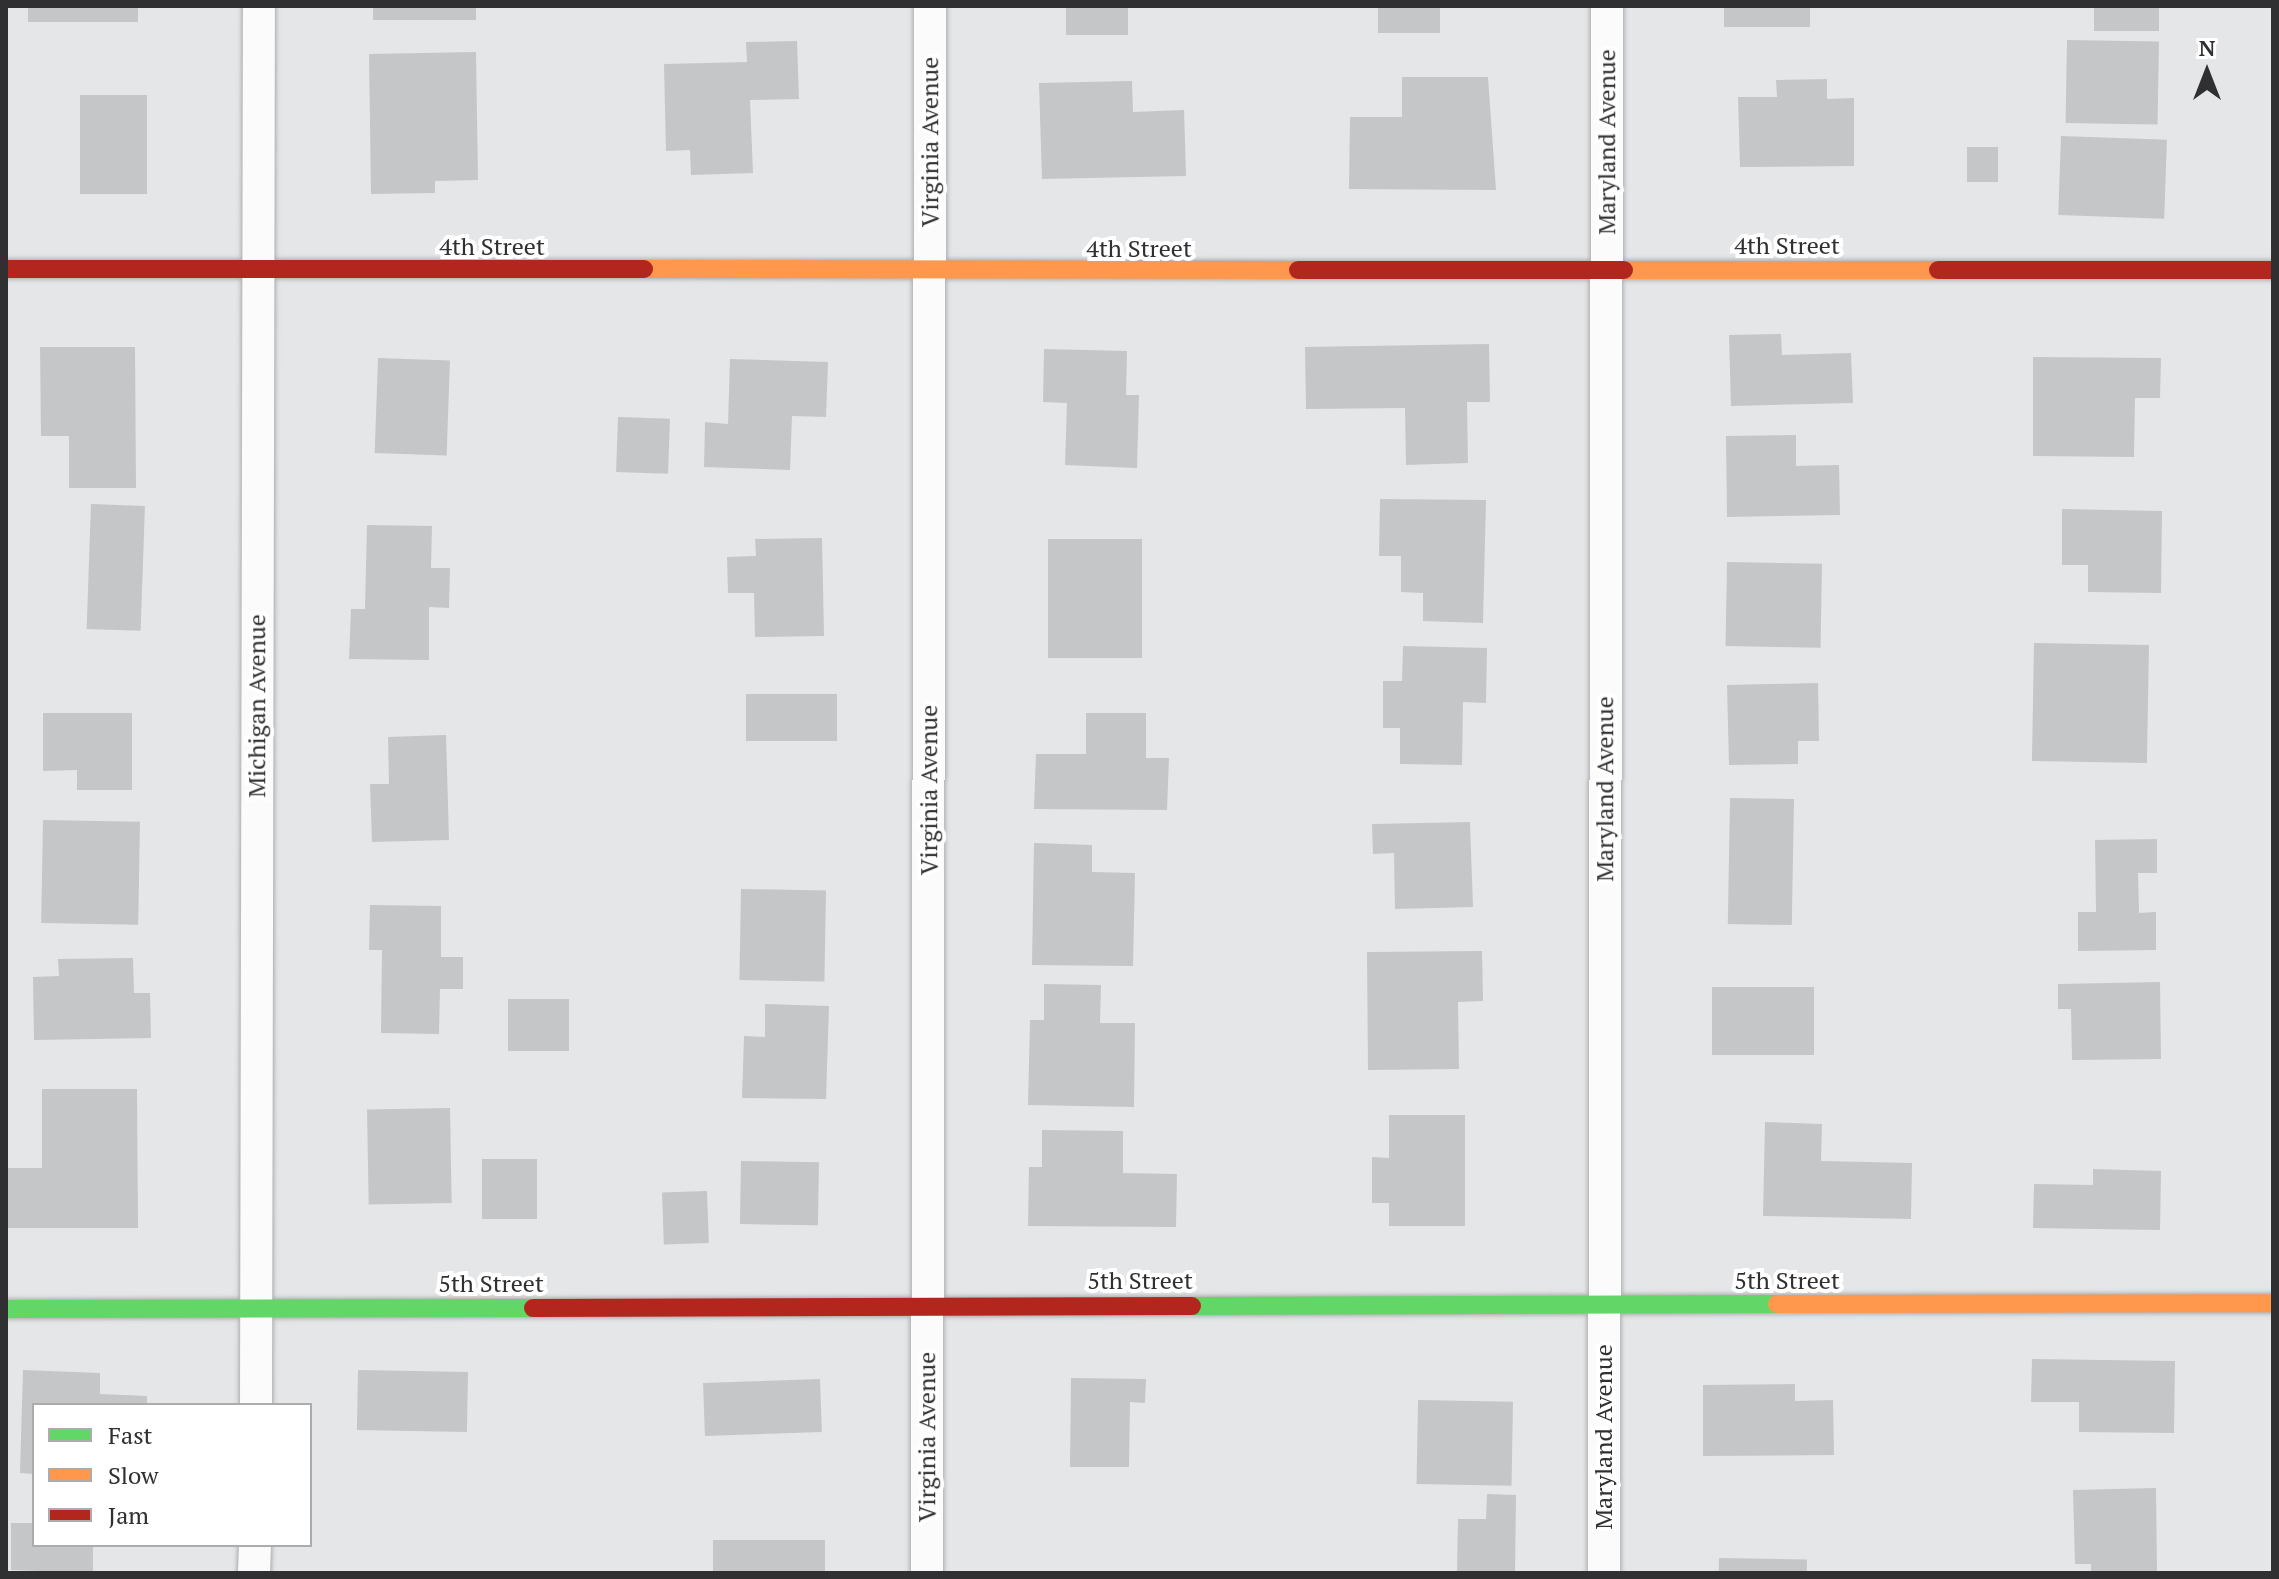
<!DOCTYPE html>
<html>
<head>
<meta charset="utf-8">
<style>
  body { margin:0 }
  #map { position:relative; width:2279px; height:1579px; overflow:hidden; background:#e4e6e8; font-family:"PT Serif",serif }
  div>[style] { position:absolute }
  .building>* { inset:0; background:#c5c6c7; transform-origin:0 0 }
  .roads { filter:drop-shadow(0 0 2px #aeaeb0) drop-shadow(0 0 2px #aeaeb0) }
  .street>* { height:32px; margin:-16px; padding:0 16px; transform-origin:16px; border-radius:16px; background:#fbfbfc }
  .fast>* { height:18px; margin:-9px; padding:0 9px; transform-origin:9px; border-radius:9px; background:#63d668 }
  .slow>* { height:18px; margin:-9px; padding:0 9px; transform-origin:9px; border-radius:9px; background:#ff974d }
  .jam>* { height:18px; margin:-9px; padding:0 9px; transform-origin:9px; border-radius:9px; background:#b3261e }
  span { translate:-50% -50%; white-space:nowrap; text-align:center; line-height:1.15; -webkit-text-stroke:8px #fff; paint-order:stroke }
  .street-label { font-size:24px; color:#303032 }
  .frame { position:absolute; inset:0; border:8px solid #303032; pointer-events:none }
  .legend { position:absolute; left:32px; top:1403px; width:280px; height:144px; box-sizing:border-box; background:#fff; border:2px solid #acacad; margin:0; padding:10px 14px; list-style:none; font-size:24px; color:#303032 }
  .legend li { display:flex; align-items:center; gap:16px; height:40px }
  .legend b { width:40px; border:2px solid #acacad }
  .north { position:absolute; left:2167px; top:32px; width:80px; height:80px; -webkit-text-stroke:6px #fff; paint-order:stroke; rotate:0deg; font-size:22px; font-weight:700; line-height:32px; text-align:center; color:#303032 }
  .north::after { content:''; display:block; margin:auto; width:28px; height:36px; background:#303032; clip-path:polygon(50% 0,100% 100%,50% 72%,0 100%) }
</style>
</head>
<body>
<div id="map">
  <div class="building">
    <i style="left:28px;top:6px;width:110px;height:16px"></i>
    <i style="left:373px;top:6px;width:103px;height:14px"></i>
    <i style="left:1066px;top:6px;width:62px;height:29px"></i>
    <i style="left:1378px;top:6px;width:62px;height:27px"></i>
    <i style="left:1724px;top:6px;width:86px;height:21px"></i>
    <i style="left:2094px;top:6px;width:65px;height:25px"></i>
    <i style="left:2067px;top:40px;width:92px;height:83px;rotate:1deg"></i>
    <i style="clip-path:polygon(797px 41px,799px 99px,750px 100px,753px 173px,691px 175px,690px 150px,666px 151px,664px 64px,747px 62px,746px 42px)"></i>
    <i style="clip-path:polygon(476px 52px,478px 180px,435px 181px,435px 193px,371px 194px,369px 54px)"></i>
    <i style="clip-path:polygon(1402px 77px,1488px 77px,1496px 190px,1349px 189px,1350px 117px,1402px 117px)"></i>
    <i style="clip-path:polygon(1827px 79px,1827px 99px,1854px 98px,1854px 166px,1740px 167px,1738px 97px,1777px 97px,1776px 80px)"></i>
    <i style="clip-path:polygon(1132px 81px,1133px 112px,1184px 110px,1186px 176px,1042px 179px,1039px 83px)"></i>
    <i style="left:80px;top:95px;width:67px;height:99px"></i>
    <i style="left:2061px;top:136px;width:106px;height:79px;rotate:2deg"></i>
    <i style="left:1967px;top:147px;width:31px;height:35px"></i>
    <i style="clip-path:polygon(1781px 334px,1782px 355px,1851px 353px,1853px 403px,1731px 406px,1729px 335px)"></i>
    <i style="clip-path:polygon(1489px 344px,1490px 402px,1467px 402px,1468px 463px,1406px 465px,1405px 408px,1306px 409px,1305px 347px)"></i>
    <i style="clip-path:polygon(40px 347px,135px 347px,136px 488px,69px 488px,69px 436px,41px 436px)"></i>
    <i style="clip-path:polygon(1044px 349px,1127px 351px,1126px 395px,1139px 395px,1137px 468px,1065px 465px,1067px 403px,1043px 402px)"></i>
    <i style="clip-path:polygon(2033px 357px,2161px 358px,2160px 398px,2135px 398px,2134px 457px,2033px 456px)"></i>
    <i style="left:378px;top:358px;width:72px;height:95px;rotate:2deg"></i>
    <i style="clip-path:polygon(730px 359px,828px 362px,826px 417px,792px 416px,790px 470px,704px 467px,705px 422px,728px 424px)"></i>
    <i style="left:618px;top:417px;width:52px;height:55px;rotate:2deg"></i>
    <i style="clip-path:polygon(1796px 435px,1796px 466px,1839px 465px,1840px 515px,1727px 517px,1726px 436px)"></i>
    <i style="clip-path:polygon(1380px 499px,1486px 500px,1483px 623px,1423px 621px,1423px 593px,1401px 592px,1401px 556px,1379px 556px)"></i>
    <i style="left:91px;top:504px;width:54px;height:125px;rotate:2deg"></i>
    <i style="clip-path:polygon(2062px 509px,2162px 511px,2161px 593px,2088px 592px,2088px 565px,2062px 565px)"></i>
    <i style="clip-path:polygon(367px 525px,432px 526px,431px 568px,450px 568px,449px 608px,429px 607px,429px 660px,349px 659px,351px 609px,365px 609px)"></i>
    <i style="clip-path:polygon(822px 538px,824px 636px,755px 637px,754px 593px,728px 593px,727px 557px,756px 556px,755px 539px)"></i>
    <i style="left:1048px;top:539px;width:94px;height:119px"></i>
    <i style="left:1727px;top:562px;width:95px;height:84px;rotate:1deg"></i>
    <i style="left:2034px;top:643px;width:115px;height:118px;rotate:1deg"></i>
    <i style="clip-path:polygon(1403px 646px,1487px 648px,1486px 703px,1463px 702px,1462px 765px,1400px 764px,1400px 728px,1383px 728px,1383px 681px,1402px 681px)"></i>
    <i style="clip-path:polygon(1818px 683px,1819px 741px,1798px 741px,1798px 764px,1729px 765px,1727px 685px)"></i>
    <i style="left:746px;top:694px;width:91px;height:47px"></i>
    <i style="clip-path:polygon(43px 713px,132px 713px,132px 790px,77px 790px,77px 770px,43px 771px)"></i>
    <i style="clip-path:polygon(1086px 713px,1146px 713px,1146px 758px,1169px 758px,1167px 810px,1034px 809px,1036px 754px,1086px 754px)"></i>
    <i style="clip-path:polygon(446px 735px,449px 840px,372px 842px,370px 784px,389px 784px,388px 737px)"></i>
    <i style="left:1730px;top:798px;width:64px;height:126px;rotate:1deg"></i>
    <i style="left:43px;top:820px;width:97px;height:103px;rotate:1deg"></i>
    <i style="clip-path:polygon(1470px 822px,1473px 907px,1395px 909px,1394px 853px,1373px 854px,1372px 824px)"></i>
    <i style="clip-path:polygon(2157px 839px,2157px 873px,2138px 873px,2139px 913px,2156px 912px,2156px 950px,2078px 951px,2078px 912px,2096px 912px,2095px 840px)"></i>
    <i style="clip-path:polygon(1034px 843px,1092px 845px,1092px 872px,1135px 873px,1133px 966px,1032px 965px)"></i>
    <i style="left:741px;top:889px;width:85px;height:91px;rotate:1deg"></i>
    <i style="clip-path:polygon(370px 905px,441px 906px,441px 957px,463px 957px,463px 989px,440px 989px,439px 1034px,381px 1033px,382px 950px,369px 950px)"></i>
    <i style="clip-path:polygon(1482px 951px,1483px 1001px,1458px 1002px,1459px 1069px,1368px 1070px,1367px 952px)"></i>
    <i style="clip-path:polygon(133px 958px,134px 993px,150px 993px,151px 1038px,34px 1040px,33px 977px,59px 976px,58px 959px)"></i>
    <i style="clip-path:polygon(2160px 982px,2161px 1059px,2072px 1060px,2071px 1009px,2058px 1009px,2058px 984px)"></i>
    <i style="clip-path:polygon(1044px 984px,1101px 985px,1100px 1023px,1135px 1023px,1134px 1107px,1028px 1105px,1030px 1020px,1044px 1020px)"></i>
    <i style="left:1712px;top:987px;width:102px;height:68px"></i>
    <i style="left:508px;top:999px;width:61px;height:52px"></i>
    <i style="clip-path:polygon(765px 1004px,829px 1006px,826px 1099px,742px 1098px,744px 1036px,765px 1037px)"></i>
    <i style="clip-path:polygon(42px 1089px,137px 1089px,138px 1228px,6px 1228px,6px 1168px,42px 1168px)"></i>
    <i style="left:450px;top:1108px;width:95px;height:83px;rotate:89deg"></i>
    <i style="clip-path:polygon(1389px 1115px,1465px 1115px,1465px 1226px,1389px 1226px,1389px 1203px,1372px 1203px,1372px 1157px,1389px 1158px)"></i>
    <i style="clip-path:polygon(1765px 1122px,1822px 1124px,1821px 1161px,1912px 1163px,1911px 1219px,1763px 1216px)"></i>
    <i style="clip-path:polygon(1042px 1130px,1123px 1131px,1123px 1173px,1177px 1174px,1176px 1227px,1028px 1226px,1029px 1167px,1042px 1167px)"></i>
    <i style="left:482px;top:1159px;width:55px;height:60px"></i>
    <i style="left:741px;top:1161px;width:78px;height:63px;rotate:1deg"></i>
    <i style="clip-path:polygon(2093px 1169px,2161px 1171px,2160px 1230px,2033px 1228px,2034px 1184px,2093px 1185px)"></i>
    <i style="left:707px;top:1191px;width:52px;height:45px;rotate:88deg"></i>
    <i style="clip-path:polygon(2032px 1359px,2175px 1361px,2174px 1433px,2079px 1432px,2079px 1402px,2031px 1402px)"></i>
    <i style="clip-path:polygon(23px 1370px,100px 1373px,100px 1394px,147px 1396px,147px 1405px,34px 1405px,34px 1474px,20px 1473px)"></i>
    <i style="left:358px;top:1370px;width:110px;height:60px;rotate:1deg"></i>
    <i style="clip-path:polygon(1071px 1378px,1146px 1379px,1145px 1403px,1130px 1402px,1129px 1467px,1070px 1467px)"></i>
    <i style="left:820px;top:1379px;width:53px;height:117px;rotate:88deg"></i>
    <i style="clip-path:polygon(1795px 1384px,1795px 1401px,1833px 1400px,1834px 1455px,1703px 1456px,1703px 1385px)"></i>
    <i style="left:1418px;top:1400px;width:95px;height:84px;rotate:1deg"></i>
    <i style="clip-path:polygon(2156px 1488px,2157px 1573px,2091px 1573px,2091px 1564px,2075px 1564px,2073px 1490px)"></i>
    <i style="clip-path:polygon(1487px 1494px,1516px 1495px,1515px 1573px,1457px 1573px,1458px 1519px,1486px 1519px)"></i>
    <i style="clip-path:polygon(11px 1523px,34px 1523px,34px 1545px,93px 1545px,93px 1573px,11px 1570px)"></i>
    <i style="left:825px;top:1540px;width:33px;height:112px;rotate:90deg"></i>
    <i style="left:1719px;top:1558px;width:88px;height:15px;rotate:1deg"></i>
  </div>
  <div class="roads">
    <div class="street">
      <i style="left:256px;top:1405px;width:1399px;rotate:-89.88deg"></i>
      <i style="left:254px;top:1573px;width:28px;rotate:-88deg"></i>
      <i style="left:927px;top:1573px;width:1567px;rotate:-89.89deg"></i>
      <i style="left:1604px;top:1573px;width:1567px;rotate:-89.89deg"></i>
    </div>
    <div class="fast">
      <i style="left:1192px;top:1306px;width:585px;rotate:-0.2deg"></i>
      <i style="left:6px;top:1309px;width:527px;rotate:-0.11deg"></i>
    </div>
    <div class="slow">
      <i style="left:644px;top:269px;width:654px;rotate:0.09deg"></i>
      <i style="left:1624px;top:270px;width:314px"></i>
      <i style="left:1777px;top:1304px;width:496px;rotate:-0.1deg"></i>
    </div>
    <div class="jam">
      <i style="left:6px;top:269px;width:638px"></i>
      <i style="left:1298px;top:270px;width:326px"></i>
      <i style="left:1938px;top:270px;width:335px"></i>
      <i style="left:533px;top:1308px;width:659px;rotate:-0.17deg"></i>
    </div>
  </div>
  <div class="street-label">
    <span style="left:930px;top:142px;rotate:-90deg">Virginia Avenue</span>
    <span style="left:1607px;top:142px;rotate:-90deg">Maryland Avenue</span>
    <span style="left:1787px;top:246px">4th Street</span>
    <span style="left:492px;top:247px">4th Street</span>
    <span style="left:1139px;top:249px">4th Street</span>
    <span style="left:257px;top:706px;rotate:-90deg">Michigan Avenue</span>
    <span style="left:1605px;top:789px;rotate:-90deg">Maryland Avenue</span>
    <span style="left:929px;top:790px;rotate:-90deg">Virginia Avenue</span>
    <span style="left:1140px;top:1281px">5th Street</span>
    <span style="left:1787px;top:1281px">5th Street</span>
    <span style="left:491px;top:1284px">5th Street</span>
    <span style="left:927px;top:1437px;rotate:-90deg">Virginia Avenue</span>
    <span style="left:1604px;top:1437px;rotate:-90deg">Maryland Avenue</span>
  </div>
  <div class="frame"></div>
  <ul class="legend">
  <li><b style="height:10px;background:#63d668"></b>Fast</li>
  <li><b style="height:10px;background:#ff974d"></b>Slow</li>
  <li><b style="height:10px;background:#b3261e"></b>Jam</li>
  </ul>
  <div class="north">N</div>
</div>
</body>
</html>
